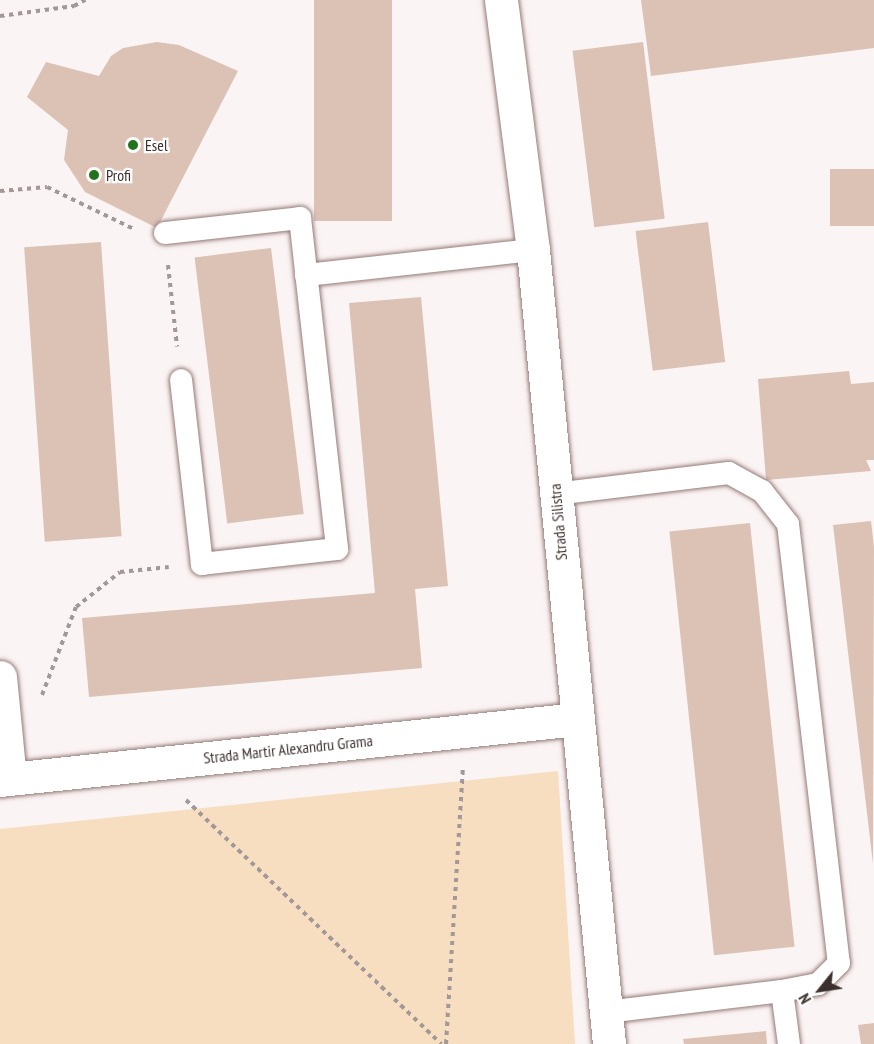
<!DOCTYPE html>
<html>
<head>
<meta charset="utf-8">
<style>
  body { margin:0 }
  #map { position:relative; width:874px; height:1044px; overflow:hidden; background:#fbf4f4; font-family:"PT Sans Narrow",sans-serif }
  div>[style] { position:absolute }
  .green>* { inset:0; background:#f7dec0 }
  .building>* { inset:0; background:#dcc2b5; transform-origin:0 0 }
  .path>* { height:4px; margin-top:-2px; transform-origin:0; background:repeating-linear-gradient(90deg,#a19897 0 4.5px,transparent 0 9px) }
  .roads { filter:drop-shadow(0 0 2px #957a77) drop-shadow(0 0 2px #957a77) }
  .service>* { height:22px; margin:-11px; padding:0 11px; transform-origin:11px; border-radius:11px; background:#fff }
  .minor>* { height:33px; margin:-16.5px; padding:0 16.5px; transform-origin:16.5px; border-radius:16.5px; background:#fff }
  .dots>* { width:16px; height:16px; translate:-50% -50%; box-sizing:border-box; border:3px solid #fff; border-radius:50% }
  span { translate:-50% -50%; white-space:nowrap; text-align:center; line-height:1.15; -webkit-text-stroke:4.5px #fff; paint-order:stroke }
  .poi-label { font-size:16px; color:#3c302f }
  .left { translate:0 -50%; text-align:left }
  .street-label { font-size:16px; color:#3c302f }
  .north { position:absolute; left:790px; top:960px; width:60px; height:60px; -webkit-text-stroke:4px #fff; paint-order:stroke; rotate:240deg; font-size:16px; font-weight:700; line-height:24px; text-align:center; color:#3c302f }
  .north::after { content:''; display:block; margin:auto; width:21px; height:27px; background:#3c302f; clip-path:polygon(50% 0,100% 100%,50% 72%,0 100%) }
</style>
</head>
<body>
<div id="map">
  <div class="green">
    <i style="clip-path:polygon(558px 771px,575px 1044px,0 1044px,0 829px)"></i>
  </div>
  <div class="building">
    <i style="left:314px;top:0;width:78px;height:221px"></i>
    <i style="clip-path:polygon(641px 0,874px 0,874px 48px,651px 76px)"></i>
    <i style="clip-path:polygon(157px 42px,179px 45px,238px 71px,157px 228px,85px 192px,64px 160px,68px 130px,27px 97px,46px 62px,99px 76px,111px 56px,123px 48px)"></i>
    <i style="left:643px;top:42px;width:178px;height:71px;rotate:83deg"></i>
    <i style="left:874px;top:169px;width:57px;height:44px;rotate:90deg"></i>
    <i style="left:708px;top:222px;width:141px;height:73px;rotate:83deg"></i>
    <i style="left:101px;top:242px;width:295px;height:77px;rotate:86deg"></i>
    <i style="left:271px;top:248px;width:268px;height:77px;rotate:83deg"></i>
    <i style="clip-path:polygon(421px 297px,448px 586px,415px 589px,422px 668px,89px 697px,82px 618px,375px 593px,349px 303px)"></i>
    <i style="clip-path:polygon(849px 371px,851px 384px,874px 382px,874px 460px,866px 460px,871px 471px,766px 480px,758px 379px)"></i>
    <i style="clip-path:polygon(871px 521px,874px 547px,873px 864px,833px 525px)"></i>
    <i style="left:750px;top:523px;width:426px;height:81px;rotate:84deg"></i>
    <i style="clip-path:polygon(874px 1023px,874px 1044px,861px 1044px,858px 1025px)"></i>
    <i style="clip-path:polygon(766px 1031px,767px 1044px,684px 1044px,683px 1039px)"></i>
  </div>
  <div class="path">
    <i style="left:0;top:16px;width:75px;rotate:-7.7deg"></i>
    <i style="left:74px;top:6px;width:13px;rotate:-29deg"></i>
    <i style="left:0;top:191px;width:47px;rotate:-4.9deg"></i>
    <i style="left:47px;top:187px;width:97px;rotate:25.8deg"></i>
    <i style="left:168px;top:265px;width:82px;rotate:83.7deg"></i>
    <i style="left:42px;top:695px;width:94px;rotate:-68.9deg"></i>
    <i style="left:76px;top:607px;width:56px;rotate:-38.5deg"></i>
    <i style="left:120px;top:572px;width:49px;rotate:-5.8deg"></i>
    <i style="left:186px;top:800px;width:353px;rotate:43.7deg"></i>
    <i style="left:446px;top:1044px;width:276px;rotate:-86.5deg"></i>
  </div>
  <div class="roads">
    <div class="service">
      <i style="left:165px;top:233px;width:136px;rotate:-6.3deg"></i>
      <i style="left:300px;top:218px;width:333px;rotate:83.6deg"></i>
      <i style="left:337px;top:549px;width:136px;rotate:173.7deg"></i>
      <i style="left:202px;top:564px;width:185px;rotate:-96.5deg"></i>
      <i style="left:306px;top:275px;width:228px;rotate:-6.3deg"></i>
      <i style="left:555px;top:494px;width:175px;rotate:-6.9deg"></i>
      <i style="left:729px;top:473px;width:38px;rotate:29deg"></i>
      <i style="left:762px;top:491px;width:42px;rotate:51.8deg"></i>
      <i style="left:788px;top:524px;width:442px;rotate:83.4deg"></i>
      <i style="left:839px;top:963px;width:30px;rotate:135deg"></i>
      <i style="left:818px;top:984px;width:37px;rotate:169deg"></i>
      <i style="left:606px;top:1012px;width:177px;rotate:-6.8deg"></i>
      <i style="left:782px;top:991px;width:53px;rotate:82.5deg"></i>
    </div>
    <div class="minor">
      <i style="left:501px;top:0;width:252px;rotate:82.7deg"></i>
      <i style="left:533px;top:250px;width:798px;rotate:84.53deg"></i>
      <i style="left:0;top:677px;width:102px;rotate:84.4deg"></i>
      <i style="left:0;top:780px;width:580px;rotate:-6.03deg"></i>
    </div>
  </div>
  <div class="dots">
    <i style="left:133px;top:145px;background:#21731c"></i>
    <i style="left:94px;top:175px;background:#21731c"></i>
  </div>
  <div class="poi-label">
    <span class="left" style="left:145px;top:145px">Esel</span>
    <span class="left" style="left:106px;top:175px">Profi</span>
  </div>
  <div class="street-label">
    <span style="left:558px;top:522px;rotate:-95deg">Strada Silistra</span>
    <span style="left:288px;top:749px;rotate:-6deg">Strada Martir Alexandru Grama</span>
  </div>
  <div class="north">N</div>
</div>
</body>
</html>
